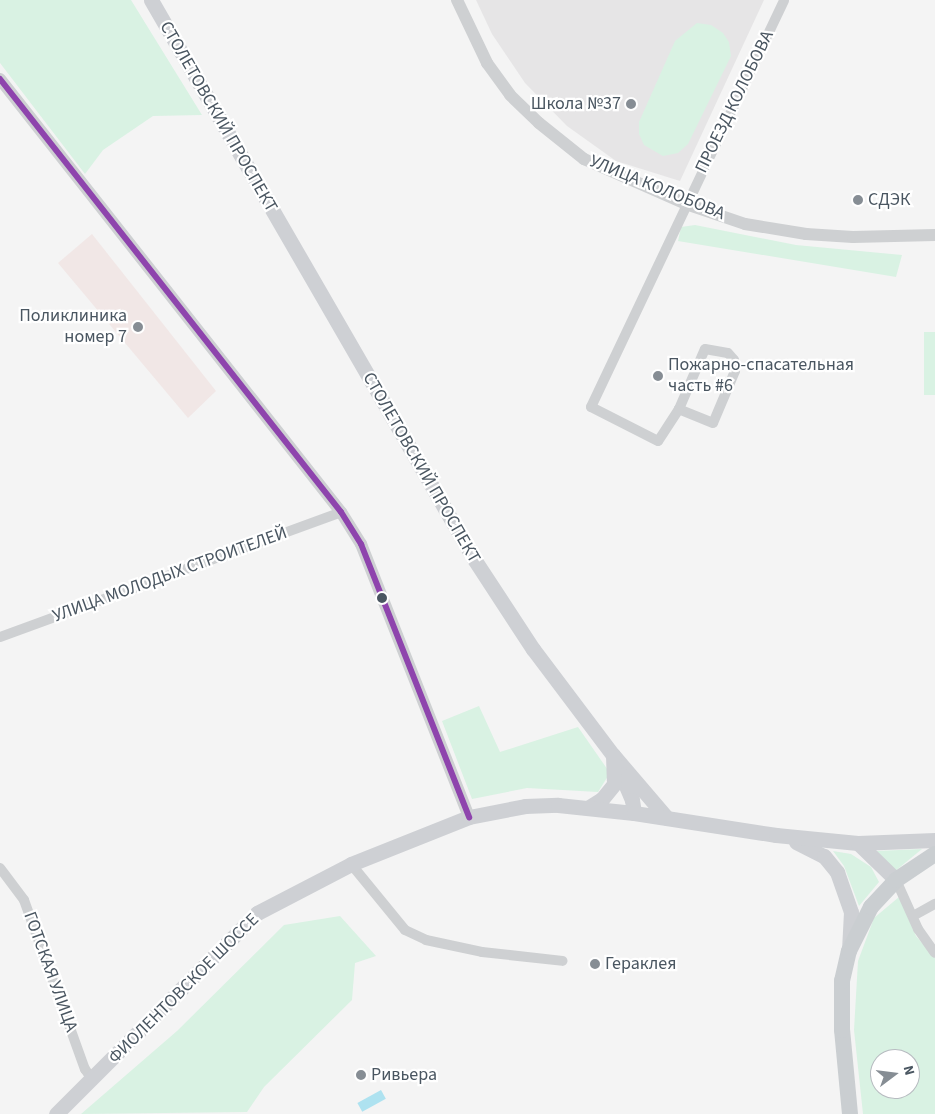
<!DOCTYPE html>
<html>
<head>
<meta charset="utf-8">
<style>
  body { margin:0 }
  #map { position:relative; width:935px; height:1114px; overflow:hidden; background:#f4f4f4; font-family:"Source Sans 3",sans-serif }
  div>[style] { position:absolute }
  .education>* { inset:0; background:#e6e5e6 }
  .medical>* { inset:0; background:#f1e7e6 }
  .green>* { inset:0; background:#d9f2e3; transform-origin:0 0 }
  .water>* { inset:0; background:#aee2f0; transform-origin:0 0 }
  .minor>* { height:10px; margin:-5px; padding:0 5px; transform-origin:5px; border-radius:5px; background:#ced0d2 }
  .tertiary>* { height:12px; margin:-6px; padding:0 6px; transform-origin:6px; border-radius:6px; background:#ced0d2 }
  .secondary>* { height:15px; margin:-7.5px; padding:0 7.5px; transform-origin:7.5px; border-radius:7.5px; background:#ced0d4 }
  .primary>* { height:16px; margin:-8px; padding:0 8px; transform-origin:8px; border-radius:8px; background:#caced1 }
  .bus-1>* { height:6px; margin:-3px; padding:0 3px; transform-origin:3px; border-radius:3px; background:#8e44ad }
  .dots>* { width:14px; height:14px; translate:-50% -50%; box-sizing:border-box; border:2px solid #fff; border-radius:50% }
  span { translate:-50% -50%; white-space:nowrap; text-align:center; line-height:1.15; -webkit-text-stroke:4.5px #fff; paint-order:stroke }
  .street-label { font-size:18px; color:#4a5661 }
  .poi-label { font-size:18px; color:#4a5661 }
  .right { translate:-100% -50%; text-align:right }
  .left { translate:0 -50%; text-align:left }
  .north { position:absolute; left:870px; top:1049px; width:50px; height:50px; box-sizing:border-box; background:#fff; border:1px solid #b7bbc0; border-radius:50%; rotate:75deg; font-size:14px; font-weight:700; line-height:20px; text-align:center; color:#4a5661 }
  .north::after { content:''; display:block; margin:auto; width:18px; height:22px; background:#868d94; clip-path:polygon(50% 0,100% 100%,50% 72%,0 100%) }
</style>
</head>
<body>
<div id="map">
  <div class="education">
    <i style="clip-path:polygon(476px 0,764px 0,680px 181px,616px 161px,567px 126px,525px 83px,492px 34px)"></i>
  </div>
  <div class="medical">
    <i style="clip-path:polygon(92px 234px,216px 391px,188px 418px,58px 263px)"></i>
  </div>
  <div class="green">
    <i style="clip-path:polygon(0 0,131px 0,202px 115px,153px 116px,103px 150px,85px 174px,0 63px)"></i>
    <i style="clip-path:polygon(697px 23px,711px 25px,723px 33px,729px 42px,731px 56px,688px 144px,678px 153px,663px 156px,644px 145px,639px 134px,639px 122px,675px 41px)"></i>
    <i style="clip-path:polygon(695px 225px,796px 245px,902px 255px,896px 277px,678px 241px,681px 227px)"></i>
    <i style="left:924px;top:332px;width:11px;height:63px"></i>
    <i style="clip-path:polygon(479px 706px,500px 752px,578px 727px,610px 773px,598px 792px,527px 788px,472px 799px,442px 721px)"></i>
    <i style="clip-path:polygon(922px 849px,894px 872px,876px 851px)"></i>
    <i style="clip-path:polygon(833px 851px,851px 854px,871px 867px,879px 882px,859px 906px,844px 866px)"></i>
    <i style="clip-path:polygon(evenodd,899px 897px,916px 936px,935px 958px,935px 1114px,863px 1114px,854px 1030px,858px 961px,874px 918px,899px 897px,880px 1059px,910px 1059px,910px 1089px,880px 1089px,880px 1059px)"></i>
    <i style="clip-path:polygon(340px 916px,376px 956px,355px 963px,352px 1000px,264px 1087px,247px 1112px,81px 1114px,177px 1031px,284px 925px)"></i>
  </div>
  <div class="water">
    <i style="left:381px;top:1090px;width:10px;height:27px;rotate:61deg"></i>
  </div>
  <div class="minor">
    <i style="left:679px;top:409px;width:65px;rotate:-66.6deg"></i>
    <i style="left:705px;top:349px;width:23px;rotate:10deg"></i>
    <i style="left:728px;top:353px;width:9px;rotate:49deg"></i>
    <i style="left:734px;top:360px;width:11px;rotate:85deg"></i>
    <i style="left:735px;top:371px;width:56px;rotate:112.9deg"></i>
    <i style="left:713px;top:423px;width:37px;rotate:-158deg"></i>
    <i style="left:679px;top:409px;width:38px;rotate:123deg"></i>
    <i style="left:658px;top:441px;width:75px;rotate:-153.1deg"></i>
    <i style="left:591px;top:407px;width:450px;rotate:-64.6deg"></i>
    <i style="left:0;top:637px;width:363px;rotate:-20.1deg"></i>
    <i style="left:351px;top:864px;width:85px;rotate:50.7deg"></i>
    <i style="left:405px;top:930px;width:23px;rotate:25deg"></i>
    <i style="left:426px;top:940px;width:57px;rotate:12.1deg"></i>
    <i style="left:482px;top:952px;width:81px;rotate:6.3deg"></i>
    <i style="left:0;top:868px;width:40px;rotate:53deg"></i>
    <i style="left:24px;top:900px;width:180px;rotate:70.2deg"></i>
    <i style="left:85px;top:1069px;width:14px;rotate:56deg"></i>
    <i style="left:896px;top:880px;width:54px;rotate:65.8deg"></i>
    <i style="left:918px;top:929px;width:29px;rotate:55deg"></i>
    <i style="left:913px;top:916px;width:25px;rotate:-29deg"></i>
  </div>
  <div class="tertiary">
    <i style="left:457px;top:0;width:70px;rotate:64.5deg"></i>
    <i style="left:487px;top:63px;width:39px;rotate:54deg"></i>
    <i style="left:510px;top:95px;width:40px;rotate:44deg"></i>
    <i style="left:539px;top:123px;width:58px;rotate:38.7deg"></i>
    <i style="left:584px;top:159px;width:111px;rotate:23.8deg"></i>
    <i style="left:686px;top:204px;width:62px;rotate:18.7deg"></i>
    <i style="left:745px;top:224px;width:62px;rotate:9.3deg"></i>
    <i style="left:806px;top:234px;width:47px;rotate:3.7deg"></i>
    <i style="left:853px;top:237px;width:82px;rotate:-1.4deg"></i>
    <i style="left:0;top:79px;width:551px;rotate:51.78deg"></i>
    <i style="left:341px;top:512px;width:38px;rotate:58deg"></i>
    <i style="left:361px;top:544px;width:294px;rotate:68.4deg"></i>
  </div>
  <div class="secondary">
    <i style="left:151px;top:0;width:646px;rotate:59.98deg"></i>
    <i style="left:474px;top:559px;width:108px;rotate:56.8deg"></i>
    <i style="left:533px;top:649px;width:133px;rotate:53deg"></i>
    <i style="left:613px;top:755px;width:83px;rotate:49.4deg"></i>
    <i style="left:621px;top:774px;width:28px;rotate:67deg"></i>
    <i style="left:632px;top:800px;width:13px;rotate:81deg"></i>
    <i style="left:589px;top:807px;width:15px;rotate:-32deg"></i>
    <i style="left:602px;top:799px;width:19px;rotate:-51deg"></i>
    <i style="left:614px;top:784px;width:29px;rotate:-92deg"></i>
    <i style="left:796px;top:842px;width:31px;rotate:27deg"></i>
    <i style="left:824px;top:856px;width:21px;rotate:51deg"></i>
    <i style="left:837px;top:872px;width:42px;rotate:70.7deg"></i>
    <i style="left:851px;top:912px;width:38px;rotate:93deg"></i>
    <i style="left:858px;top:843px;width:53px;rotate:44.2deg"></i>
    <i style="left:56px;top:1114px;width:284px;rotate:-45deg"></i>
    <i style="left:257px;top:913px;width:106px;rotate:-27.5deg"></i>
    <i style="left:351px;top:864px;width:127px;rotate:-21.7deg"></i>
    <i style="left:469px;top:817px;width:57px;rotate:-11.1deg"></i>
    <i style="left:525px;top:806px;width:33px;rotate:-2deg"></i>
    <i style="left:558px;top:805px;width:76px;rotate:6deg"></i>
    <i style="left:634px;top:813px;width:144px;rotate:8.8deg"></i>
    <i style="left:776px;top:835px;width:82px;rotate:5.6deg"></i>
    <i style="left:858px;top:843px;width:77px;rotate:-2.2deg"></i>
  </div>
  <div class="primary">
    <i style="left:850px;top:1114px;width:84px;rotate:-95.4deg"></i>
    <i style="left:842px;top:1030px;width:49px;rotate:-90deg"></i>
    <i style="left:842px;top:981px;width:31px;rotate:-77deg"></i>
    <i style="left:849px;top:951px;width:49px;rotate:-63.4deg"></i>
    <i style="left:871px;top:907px;width:37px;rotate:-47deg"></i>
    <i style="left:896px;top:880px;width:47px;rotate:-33.7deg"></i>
  </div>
  <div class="bus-1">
    <i style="left:0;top:79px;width:551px;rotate:51.78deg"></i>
    <i style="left:341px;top:512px;width:38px;rotate:58deg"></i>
    <i style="left:361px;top:544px;width:294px;rotate:68.4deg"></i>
  </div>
  <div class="dots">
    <i style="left:631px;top:104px;background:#868d94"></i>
    <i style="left:858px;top:200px;background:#868d94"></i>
    <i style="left:138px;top:327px;background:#868d94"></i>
    <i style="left:658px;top:376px;background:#868d94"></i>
    <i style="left:382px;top:598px;background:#4a5661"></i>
    <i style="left:595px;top:964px;background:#868d94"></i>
    <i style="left:361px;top:1075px;background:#868d94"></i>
  </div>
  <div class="street-label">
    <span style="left:735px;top:102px;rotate:-64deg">ПРОЕЗД КОЛОБОВА</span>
    <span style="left:218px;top:117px;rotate:60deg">СТОЛЕТОВСКИЙ ПРОСПЕКТ</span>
    <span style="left:657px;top:188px;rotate:22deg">УЛИЦА КОЛОБОВА</span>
    <span style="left:421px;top:468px;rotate:60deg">СТОЛЕТОВСКИЙ ПРОСПЕКТ</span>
    <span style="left:170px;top:575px;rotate:-20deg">УЛИЦА МОЛОДЫХ СТРОИТЕЛЕЙ</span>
    <span style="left:50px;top:972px;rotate:70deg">ГОТСКАЯ УЛИЦА</span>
    <span style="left:184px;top:989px;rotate:-45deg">ФИОЛЕНТОВСКОЕ ШОССЕ</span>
  </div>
  <div class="poi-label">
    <span class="right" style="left:621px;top:104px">Школа №37</span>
    <span class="left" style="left:868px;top:200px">СДЭК</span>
    <span class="right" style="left:127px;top:327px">Поликлиника<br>номер 7</span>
    <span class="left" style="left:668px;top:376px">Пожарно-спасательная<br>часть #6</span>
    <span class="left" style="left:605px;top:964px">Гераклея</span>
    <span class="left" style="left:371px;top:1075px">Ривьера</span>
  </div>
  <div class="north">N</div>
</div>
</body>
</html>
